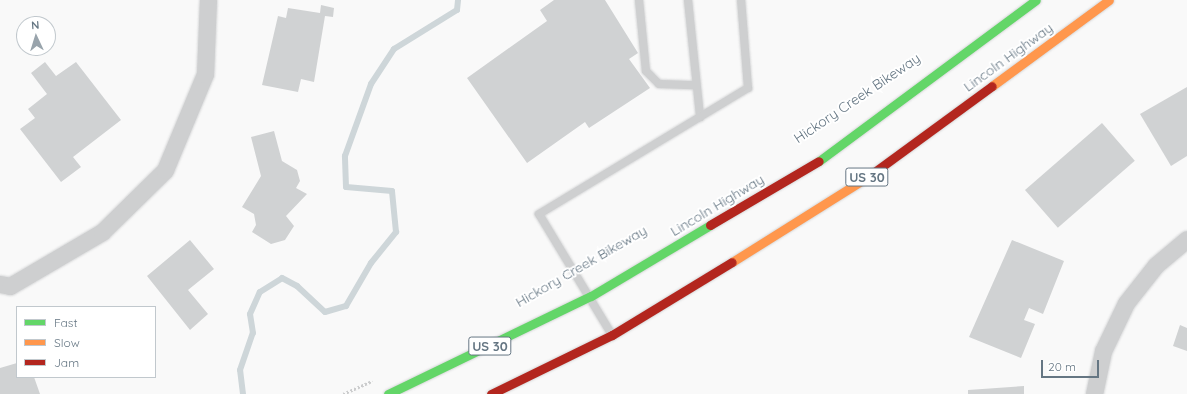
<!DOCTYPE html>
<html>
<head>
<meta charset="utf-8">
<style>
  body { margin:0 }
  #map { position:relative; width:1187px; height:394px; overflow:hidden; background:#f9f9f9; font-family:Quicksand,sans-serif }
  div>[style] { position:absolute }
  .stream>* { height:6px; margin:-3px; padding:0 3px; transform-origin:3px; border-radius:3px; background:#ced6d9 }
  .building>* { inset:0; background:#d0d2d3; transform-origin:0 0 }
  .path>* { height:2.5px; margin-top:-1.25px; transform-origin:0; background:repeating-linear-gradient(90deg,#cbcccd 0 2px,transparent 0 4px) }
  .roads { filter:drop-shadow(0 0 1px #d5d6d7) drop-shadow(0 0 1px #d5d6d7) }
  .lane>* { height:8px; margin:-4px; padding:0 4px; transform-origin:4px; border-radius:4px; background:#cecfd0 }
  .street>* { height:17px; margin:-8.5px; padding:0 8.5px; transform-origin:8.5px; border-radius:8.5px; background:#cecfd0 }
  .fast>* { height:9px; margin:-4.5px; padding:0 4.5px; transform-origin:4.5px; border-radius:4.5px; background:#63d668 }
  .slow>* { height:9px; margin:-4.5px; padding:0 4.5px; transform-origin:4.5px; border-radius:4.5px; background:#ff974d }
  .jam>* { height:9px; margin:-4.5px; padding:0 4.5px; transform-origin:4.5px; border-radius:4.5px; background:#b3261e }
  span { translate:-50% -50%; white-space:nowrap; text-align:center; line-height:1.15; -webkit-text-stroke:4px #fff; paint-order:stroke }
  .shield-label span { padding:1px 3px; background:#fff; border:1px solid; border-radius:3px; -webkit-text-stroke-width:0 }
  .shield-label { font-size:13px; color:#657683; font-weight:700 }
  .street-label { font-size:14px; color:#657683 }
  .legend { position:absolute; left:16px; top:306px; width:140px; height:72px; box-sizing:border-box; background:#fff; border:1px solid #c1c8cd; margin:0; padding:5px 7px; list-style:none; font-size:12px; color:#657683 }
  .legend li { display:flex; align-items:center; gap:8px; height:20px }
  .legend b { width:20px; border:1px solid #c1c8cd }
  .north { position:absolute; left:16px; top:16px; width:40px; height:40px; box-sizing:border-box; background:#fff; border:1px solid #c1c8cd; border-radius:50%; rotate:356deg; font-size:11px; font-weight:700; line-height:16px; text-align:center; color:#657683 }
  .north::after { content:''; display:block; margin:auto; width:14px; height:18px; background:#99a4ac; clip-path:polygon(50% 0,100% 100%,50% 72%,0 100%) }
  .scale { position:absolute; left:1041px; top:360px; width:58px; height:18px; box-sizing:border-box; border:2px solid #657683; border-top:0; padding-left:5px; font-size:12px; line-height:14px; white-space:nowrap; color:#657683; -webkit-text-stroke:3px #fff; paint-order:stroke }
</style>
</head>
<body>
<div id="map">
  <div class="stream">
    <i style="left:243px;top:394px;width:24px;rotate:-97deg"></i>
    <i style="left:240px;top:370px;width:39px;rotate:-71deg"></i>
    <i style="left:253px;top:333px;width:19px;rotate:-99deg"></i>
    <i style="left:250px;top:314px;width:24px;rotate:-66deg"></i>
    <i style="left:260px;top:292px;width:26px;rotate:-32deg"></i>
    <i style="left:282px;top:278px;width:17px;rotate:28deg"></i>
    <i style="left:297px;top:286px;width:38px;rotate:43deg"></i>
    <i style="left:325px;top:312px;width:22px;rotate:-16deg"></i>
    <i style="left:346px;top:306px;width:50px;rotate:-59.8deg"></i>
    <i style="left:371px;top:263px;width:40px;rotate:-51deg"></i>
    <i style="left:396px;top:232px;width:41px;rotate:-95.6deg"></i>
    <i style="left:392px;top:191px;width:46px;rotate:-175deg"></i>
    <i style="left:346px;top:187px;width:31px;rotate:-92deg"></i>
    <i style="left:345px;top:156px;width:77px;rotate:-70.1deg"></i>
    <i style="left:371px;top:84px;width:42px;rotate:-56.7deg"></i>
    <i style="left:394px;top:49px;width:74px;rotate:-31.8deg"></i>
    <i style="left:457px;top:10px;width:10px;rotate:-84deg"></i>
  </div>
  <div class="building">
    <i style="clip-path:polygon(554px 0,605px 0,638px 53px,629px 59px,650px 88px,589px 128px,585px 122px,527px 163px,467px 78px,547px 21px,540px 10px)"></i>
    <i style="clip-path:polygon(321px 5px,334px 8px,333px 17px,325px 16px,314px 82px,301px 79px,298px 92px,262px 85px,278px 16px,286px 18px,288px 8px,320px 13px)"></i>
    <i style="clip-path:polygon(45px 62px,56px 76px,76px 62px,121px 120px,73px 157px,81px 167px,61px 182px,20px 129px,35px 118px,28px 109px,47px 94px,31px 73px)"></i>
    <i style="clip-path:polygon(1187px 87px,1187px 156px,1171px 166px,1140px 114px)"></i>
    <i style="left:1102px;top:123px;width:50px;height:102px;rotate:49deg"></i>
    <i style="clip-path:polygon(274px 131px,282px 161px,297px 170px,300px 181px,296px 188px,307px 194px,286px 216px,294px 226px,285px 240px,271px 244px,252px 232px,256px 225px,254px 214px,242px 207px,261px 176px,251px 137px)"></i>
    <i style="clip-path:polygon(190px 240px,214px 269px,188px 290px,208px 314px,190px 330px,147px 276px)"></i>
    <i style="clip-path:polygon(1012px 240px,1064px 261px,1043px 314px,1029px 308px,1024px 320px,1035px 324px,1021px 358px,969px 337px)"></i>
    <i style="clip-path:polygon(1180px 325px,1187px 328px,1187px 351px,1173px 346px)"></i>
    <i style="clip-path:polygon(17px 363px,17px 377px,34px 377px,40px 394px,0 394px,0 368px)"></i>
    <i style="clip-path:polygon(1024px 386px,1024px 394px,968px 394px,968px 390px)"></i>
  </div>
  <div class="path">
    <i style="left:343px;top:394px;width:32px;rotate:-24deg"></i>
  </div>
  <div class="roads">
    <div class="lane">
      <i style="left:639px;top:0;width:71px;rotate:84.4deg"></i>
      <i style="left:646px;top:71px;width:18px;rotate:45deg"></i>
      <i style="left:659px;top:84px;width:36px;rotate:2deg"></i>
      <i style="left:688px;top:0;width:118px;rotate:84.1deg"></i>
      <i style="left:612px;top:335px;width:141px;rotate:-121.1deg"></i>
      <i style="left:539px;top:214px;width:244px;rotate:-31.1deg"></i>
      <i style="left:748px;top:88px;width:88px;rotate:-94.5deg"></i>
    </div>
    <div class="street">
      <i style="left:0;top:284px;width:10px;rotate:11deg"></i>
      <i style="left:10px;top:286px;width:107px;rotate:-30.4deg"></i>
      <i style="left:102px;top:232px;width:88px;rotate:-44.5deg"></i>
      <i style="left:165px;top:170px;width:104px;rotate:-67.4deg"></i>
      <i style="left:205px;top:74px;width:74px;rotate:-87.7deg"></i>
      <i style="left:1094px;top:394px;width:44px;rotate:-78.2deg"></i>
      <i style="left:1103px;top:351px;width:53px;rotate:-64.4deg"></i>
      <i style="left:1126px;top:303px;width:48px;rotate:-51.7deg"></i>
      <i style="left:1156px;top:265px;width:40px;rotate:-40deg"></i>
    </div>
    <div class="fast">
      <i style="left:819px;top:161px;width:270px;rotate:-36.6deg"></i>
      <i style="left:388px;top:394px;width:225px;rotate:-25.8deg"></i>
      <i style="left:591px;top:296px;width:139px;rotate:-30.8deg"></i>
    </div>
    <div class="slow">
      <i style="left:992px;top:86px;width:145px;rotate:-36.3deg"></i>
      <i style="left:732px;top:262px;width:162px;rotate:-32.1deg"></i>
    </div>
    <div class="jam">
      <i style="left:869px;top:176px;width:152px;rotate:-36.2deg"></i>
      <i style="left:710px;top:225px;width:126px;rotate:-30.4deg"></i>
      <i style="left:491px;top:394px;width:135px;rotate:-26deg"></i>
      <i style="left:612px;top:335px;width:140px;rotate:-31.3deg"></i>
    </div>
  </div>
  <div class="shield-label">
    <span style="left:867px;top:177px">US 30</span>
    <span style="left:490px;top:346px">US 30</span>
  </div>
  <div class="street-label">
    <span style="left:1008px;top:57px;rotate:-36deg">Lincoln Highway</span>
    <span style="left:857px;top:98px;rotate:-34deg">Hickory Creek Bikeway</span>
    <span style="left:717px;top:205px;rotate:-31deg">Lincoln Highway</span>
    <span style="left:581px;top:266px;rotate:-30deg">Hickory Creek Bikeway</span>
  </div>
  <ul class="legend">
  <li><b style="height:5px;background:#63d668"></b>Fast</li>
  <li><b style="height:5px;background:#ff974d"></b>Slow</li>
  <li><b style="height:5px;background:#b3261e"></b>Jam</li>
  </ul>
  <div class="north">N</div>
  <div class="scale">20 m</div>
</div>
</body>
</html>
